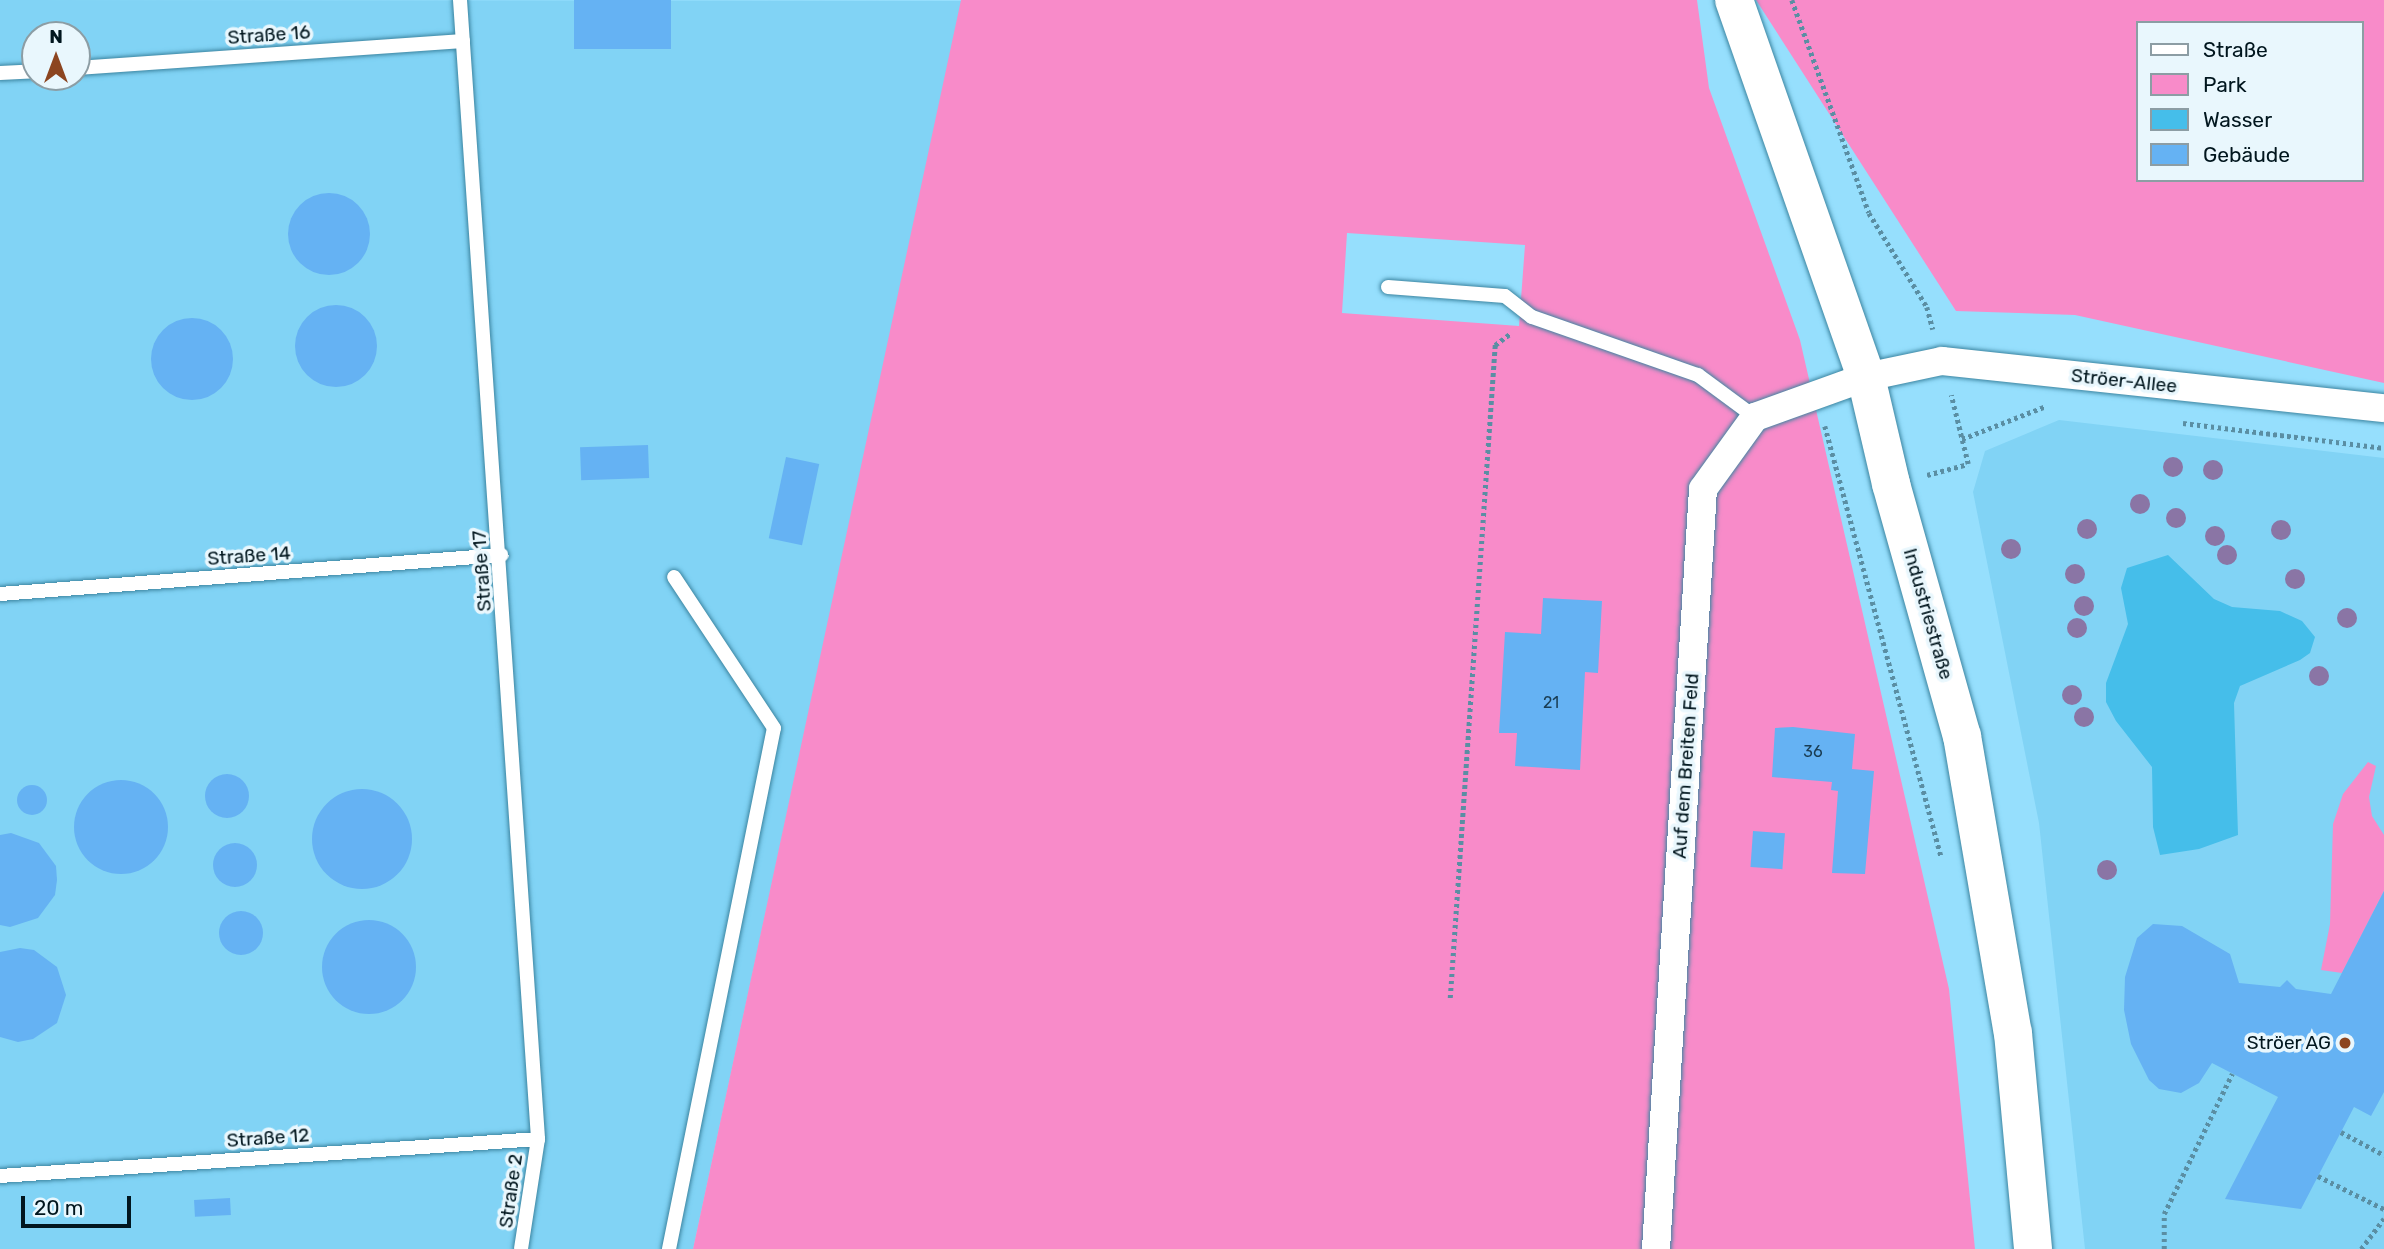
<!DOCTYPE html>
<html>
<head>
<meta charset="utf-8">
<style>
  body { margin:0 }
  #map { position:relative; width:2384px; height:1249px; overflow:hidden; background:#96dffd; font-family:Rubik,sans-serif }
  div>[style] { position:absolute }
  .built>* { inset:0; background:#81d3f5 }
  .green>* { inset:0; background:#f88bc9 }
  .water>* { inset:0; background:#45beea }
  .building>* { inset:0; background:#65b2f3; transform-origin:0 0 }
  .round { border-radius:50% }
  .path>* { height:4.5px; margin-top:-2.25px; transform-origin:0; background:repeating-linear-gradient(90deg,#5a8ea3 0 3.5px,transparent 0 7px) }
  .roads { filter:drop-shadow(0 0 2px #3c85a1) drop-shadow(0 0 2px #3c85a1) }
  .lane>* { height:14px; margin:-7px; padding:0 7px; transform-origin:7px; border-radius:7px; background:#fff }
  .street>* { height:28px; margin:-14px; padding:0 14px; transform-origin:14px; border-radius:14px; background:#fff }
  .secondary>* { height:38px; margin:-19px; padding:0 19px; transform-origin:19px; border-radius:19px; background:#fff }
  .trees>* { width:20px; height:20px; margin:-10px; border-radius:50%; background:#8a75a5 }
  .dots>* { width:19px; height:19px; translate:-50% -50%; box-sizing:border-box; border:4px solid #e9f7fd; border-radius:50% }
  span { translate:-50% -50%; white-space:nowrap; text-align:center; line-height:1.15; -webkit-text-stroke:7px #e9f7fd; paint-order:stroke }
  .number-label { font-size:16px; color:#1a3d53 }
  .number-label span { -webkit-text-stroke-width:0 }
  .street-label { font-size:19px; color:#01161e }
  .poi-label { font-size:19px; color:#01161e }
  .right { translate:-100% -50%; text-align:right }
  .legend { position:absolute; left:2136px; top:21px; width:228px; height:161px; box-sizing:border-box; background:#e9f7fd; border:2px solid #8c9da4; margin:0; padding:9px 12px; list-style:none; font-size:21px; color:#01161e }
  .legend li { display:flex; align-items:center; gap:14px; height:35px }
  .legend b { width:35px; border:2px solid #8c9da4 }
  .north { position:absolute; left:21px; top:21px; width:70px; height:70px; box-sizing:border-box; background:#e9f7fd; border:2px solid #8c9da4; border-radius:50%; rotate:0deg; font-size:19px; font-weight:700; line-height:28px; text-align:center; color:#01161e }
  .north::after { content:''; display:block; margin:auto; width:24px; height:32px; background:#8c4520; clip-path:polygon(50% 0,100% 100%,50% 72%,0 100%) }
  .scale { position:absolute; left:21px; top:1196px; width:110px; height:32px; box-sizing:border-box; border:4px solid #01161e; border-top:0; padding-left:9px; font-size:21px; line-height:24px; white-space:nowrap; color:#01161e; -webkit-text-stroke:5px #e9f7fd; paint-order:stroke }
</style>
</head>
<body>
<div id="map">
  <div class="built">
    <i style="clip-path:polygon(evenodd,0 0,962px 1px,693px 1249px,0 1249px,0 0,35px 35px,77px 35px,77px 77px,35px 77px,35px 35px)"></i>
    <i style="clip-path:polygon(2059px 420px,2384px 458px,2384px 1249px,2085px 1249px,2039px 823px,1973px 492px,1985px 451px)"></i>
  </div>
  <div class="green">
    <i style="clip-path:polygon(evenodd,961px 0,1697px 0,1709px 88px,1800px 340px,1949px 989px,1975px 1249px,693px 1249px,961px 0,1347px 233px,1525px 245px,1519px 326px,1342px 313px,1347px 233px)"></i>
    <i style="clip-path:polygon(evenodd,1756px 0,2384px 0,2384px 383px,2075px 315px,1956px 311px,1756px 0,2137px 23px,2361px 23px,2361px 180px,2137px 180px,2137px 23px)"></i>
    <i style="clip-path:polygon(2368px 762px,2376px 766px,2369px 797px,2372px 816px,2384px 835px,2384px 891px,2342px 973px,2321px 970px,2330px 924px,2333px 824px,2343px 794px)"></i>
  </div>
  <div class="water">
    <i style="clip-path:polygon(2168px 555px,2214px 599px,2232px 607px,2280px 611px,2302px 621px,2315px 637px,2310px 653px,2300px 660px,2240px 686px,2234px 703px,2238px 835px,2199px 849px,2160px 855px,2153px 827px,2152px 767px,2116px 721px,2106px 702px,2106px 683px,2128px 624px,2121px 588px,2127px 568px)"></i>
  </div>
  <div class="building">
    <i style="left:574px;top:0;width:97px;height:49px"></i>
    <i class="round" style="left:288px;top:193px;width:82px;height:82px"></i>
    <i class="round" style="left:295px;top:305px;width:82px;height:82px"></i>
    <i class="round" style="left:151px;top:318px;width:82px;height:82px"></i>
    <i style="left:648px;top:445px;width:33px;height:68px;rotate:88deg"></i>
    <i style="left:786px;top:457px;width:34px;height:83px;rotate:12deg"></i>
    <i style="clip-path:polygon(1543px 598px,1602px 601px,1598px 673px,1585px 672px,1580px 770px,1515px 766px,1517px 733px,1499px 733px,1505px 632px,1541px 634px)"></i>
    <i style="clip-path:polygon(1793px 727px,1855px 734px,1852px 769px,1874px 771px,1865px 874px,1832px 873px,1838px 791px,1831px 790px,1832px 782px,1772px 777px,1775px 728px)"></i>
    <i class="round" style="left:205px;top:774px;width:44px;height:44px"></i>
    <i class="round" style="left:74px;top:780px;width:94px;height:94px"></i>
    <i class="round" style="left:17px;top:785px;width:30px;height:30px"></i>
    <i class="round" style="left:312px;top:789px;width:100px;height:100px"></i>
    <i style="left:1753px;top:831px;width:32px;height:36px;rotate:4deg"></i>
    <i style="clip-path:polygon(11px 833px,39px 843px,56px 866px,57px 880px,55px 895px,38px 918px,10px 927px,0 925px,0 835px)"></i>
    <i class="round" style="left:213px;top:843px;width:44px;height:44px"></i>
    <i style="clip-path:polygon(2384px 891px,2384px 1092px,2371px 1116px,2354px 1107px,2301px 1209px,2225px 1199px,2278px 1097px,2212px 1063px,2199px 1083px,2181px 1093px,2159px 1089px,2149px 1080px,2131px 1044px,2124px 1010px,2125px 977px,2137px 938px,2153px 924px,2182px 926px,2230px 954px,2239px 983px,2280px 987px,2287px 980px,2296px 989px,2331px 994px)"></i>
    <i class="round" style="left:219px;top:911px;width:44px;height:44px"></i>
    <i class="round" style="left:322px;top:920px;width:94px;height:94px"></i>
    <i style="clip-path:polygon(20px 948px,34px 950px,57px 967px,66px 995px,57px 1023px,33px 1039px,18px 1042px,0 1037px,0 952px)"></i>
    <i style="left:230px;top:1198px;width:17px;height:36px;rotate:87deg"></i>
  </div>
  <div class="path">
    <i style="left:1792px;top:0;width:226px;rotate:70.1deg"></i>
    <i style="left:1869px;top:213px;width:110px;rotate:58.3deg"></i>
    <i style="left:1927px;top:307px;width:23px;rotate:75deg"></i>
    <i style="left:2183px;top:423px;width:203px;rotate:7.1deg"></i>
    <i style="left:1825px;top:426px;width:445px;rotate:74.9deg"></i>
    <i style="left:1962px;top:439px;width:90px;rotate:-21.4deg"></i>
    <i style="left:1927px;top:475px;width:42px;rotate:-15deg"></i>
    <i style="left:1968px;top:464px;width:71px;rotate:-103.8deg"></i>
    <i style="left:1450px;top:998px;width:655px;rotate:-86.06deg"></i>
    <i style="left:1495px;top:345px;width:20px;rotate:-37deg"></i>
    <i style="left:2341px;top:1132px;width:49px;rotate:28.1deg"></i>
    <i style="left:2318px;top:1176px;width:74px;rotate:26.6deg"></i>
    <i style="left:2164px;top:1249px;width:35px;rotate:-90deg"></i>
    <i style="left:2164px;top:1214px;width:156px;rotate:-64.1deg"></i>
    <i style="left:2361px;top:1249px;width:38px;rotate:-53deg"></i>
  </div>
  <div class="roads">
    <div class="lane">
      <i style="left:460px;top:0;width:1142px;rotate:86.08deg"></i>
      <i style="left:538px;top:1139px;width:111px;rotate:98.8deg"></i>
      <i style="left:77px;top:68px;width:387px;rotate:-4deg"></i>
      <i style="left:0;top:73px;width:35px;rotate:-3deg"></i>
      <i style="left:1388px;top:287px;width:117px;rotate:4.4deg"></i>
      <i style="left:1505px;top:296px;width:34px;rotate:38deg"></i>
      <i style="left:1532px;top:317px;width:176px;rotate:19.3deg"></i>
      <i style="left:1698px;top:375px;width:71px;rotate:36.4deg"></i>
      <i style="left:0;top:594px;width:503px;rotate:-4.45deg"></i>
      <i style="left:0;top:1176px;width:539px;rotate:-3.93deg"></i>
      <i style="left:669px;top:1249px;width:531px;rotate:-78.61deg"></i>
      <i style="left:774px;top:728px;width:181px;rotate:-123.5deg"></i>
    </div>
    <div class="street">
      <i style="left:1656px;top:1249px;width:761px;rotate:-86.46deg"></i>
      <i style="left:1703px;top:489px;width:89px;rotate:-54.2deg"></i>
      <i style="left:1755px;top:417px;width:118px;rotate:-19.8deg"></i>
      <i style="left:1866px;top:377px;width:78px;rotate:-11.9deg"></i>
      <i style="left:1942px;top:361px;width:444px;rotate:6.1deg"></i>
    </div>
    <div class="secondary">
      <i style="left:1734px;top:0;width:399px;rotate:70.7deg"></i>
      <i style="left:1866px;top:377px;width:110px;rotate:76.8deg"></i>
      <i style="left:1891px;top:484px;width:262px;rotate:74.3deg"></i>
      <i style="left:1962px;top:736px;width:301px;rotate:80.3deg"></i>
      <i style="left:2013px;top:1033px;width:217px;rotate:84.7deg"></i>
    </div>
  </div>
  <div class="trees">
    <i style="left:2173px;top:467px"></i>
    <i style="left:2213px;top:470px"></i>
    <i style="left:2140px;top:504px"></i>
    <i style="left:2176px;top:518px"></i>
    <i style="left:2087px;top:529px"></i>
    <i style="left:2281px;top:530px"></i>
    <i style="left:2215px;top:536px"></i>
    <i style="left:2011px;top:549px"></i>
    <i style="left:2227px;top:555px"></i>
    <i style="left:2075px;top:574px"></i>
    <i style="left:2295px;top:579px"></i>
    <i style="left:2084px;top:606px"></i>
    <i style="left:2347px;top:618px"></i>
    <i style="left:2077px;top:628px"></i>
    <i style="left:2319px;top:676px"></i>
    <i style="left:2072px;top:695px"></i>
    <i style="left:2084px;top:717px"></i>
    <i style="left:2107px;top:870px"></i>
  </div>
  <div class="dots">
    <i style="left:2345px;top:1043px;background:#8c4520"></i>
  </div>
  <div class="number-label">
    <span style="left:1551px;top:703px">21</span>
    <span style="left:1813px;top:752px">36</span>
  </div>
  <div class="street-label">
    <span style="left:269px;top:35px;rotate:-4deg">Straße 16</span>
    <span style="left:2124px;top:381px;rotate:6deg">Ströer-Allee</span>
    <span style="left:249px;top:556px;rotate:-4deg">Straße 14</span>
    <span style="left:482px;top:571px;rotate:-94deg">Straße 17</span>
    <span style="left:1928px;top:614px;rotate:74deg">Industriestraße</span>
    <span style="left:1686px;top:766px;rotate:-86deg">Auf dem Breiten Feld</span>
    <span style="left:268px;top:1138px;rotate:-4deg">Straße 12</span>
    <span style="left:511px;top:1191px;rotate:-82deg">Straße 2</span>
  </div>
  <div class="poi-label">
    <span class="right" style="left:2331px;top:1043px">Ströer AG</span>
  </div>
  <ul class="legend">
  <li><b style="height:9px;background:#fff"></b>Straße</li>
  <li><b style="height:19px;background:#f88bc9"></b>Park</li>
  <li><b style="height:19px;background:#45beea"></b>Wasser</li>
  <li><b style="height:19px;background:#65b2f3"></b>Gebäude</li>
  </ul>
  <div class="north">N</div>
  <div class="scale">20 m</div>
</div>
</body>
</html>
